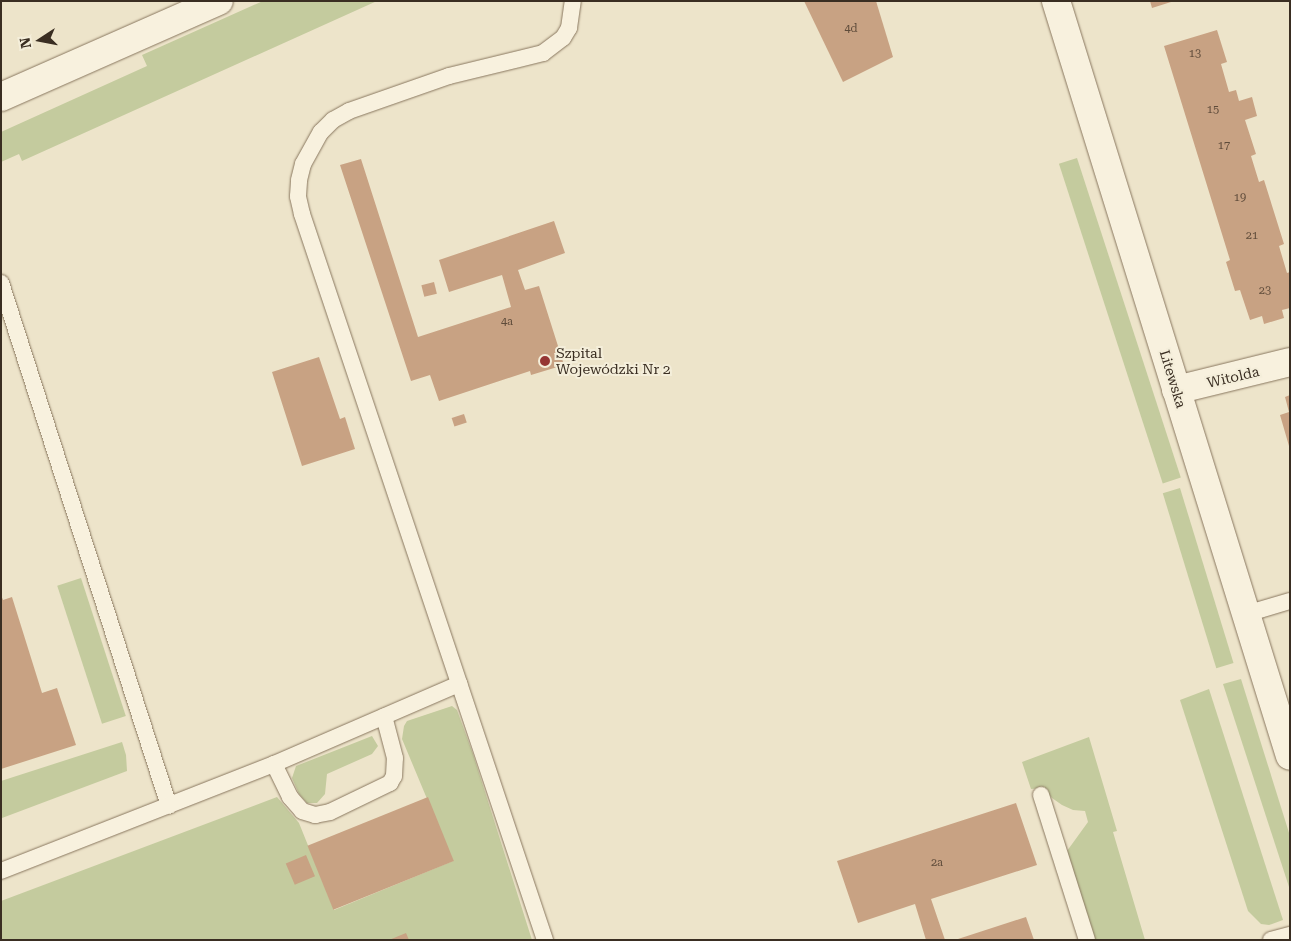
<!DOCTYPE html>
<html>
<head>
<meta charset="utf-8">
<style>
  body { margin:0 }
  #map { position:relative; width:1291px; height:941px; overflow:hidden; background:#ede4ca; font-family:"Roboto Serif",serif }
  div>[style] { position:absolute }
  .green>* { inset:0; background:#c4cb9e; transform-origin:0 0 }
  .building>* { inset:0; background:#c8a283; transform-origin:0 0 }
  .roads { filter:drop-shadow(0 0 1px #89775f) drop-shadow(0 0 1px #89775f) }
  .service>* { height:16px; margin:-8px; padding:0 8px; transform-origin:8px; border-radius:8px; background:#f8f1de }
  .minor>* { height:28px; margin:-14px; padding:0 14px; transform-origin:14px; border-radius:14px; background:#f8f1de }
  .tertiary>* { height:28px; margin:-14px; padding:0 14px; transform-origin:14px; border-radius:14px; background:#f8f1de }
  .dots>* { width:14px; height:14px; translate:-50% -50%; box-sizing:border-box; border:2px solid #f4eeda; border-radius:50% }
  span { translate:-50% -50%; white-space:nowrap; text-align:center; line-height:1.15; -webkit-text-stroke:4px #f4eeda; paint-order:stroke }
  .number-label { font-size:11px; color:#5e4b3a }
  .number-label span { -webkit-text-stroke-width:0 }
  .poi-label { font-size:14px; color:#3a2e22 }
  .left { translate:0 -50%; text-align:left }
  .street-label { font-size:14px; color:#3a2e22 }
  .frame { position:absolute; inset:0; border:2px solid #3a2e22; pointer-events:none }
  .north { position:absolute; left:15px; top:15px; width:50px; height:50px; -webkit-text-stroke:4px #f4eeda; paint-order:stroke; rotate:259deg; font-size:14px; font-weight:700; line-height:20px; text-align:center; color:#3a2e22 }
  .north::after { content:''; display:block; margin:auto; width:18px; height:22px; background:#3a2e22; clip-path:polygon(50% 0,100% 100%,50% 72%,0 100%) }
</style>
</head>
<body>
<div id="map">
  <div class="green">
    <i style="clip-path:polygon(263px 1px,377px 1px,22px 161px,19px 154px,1px 162px,1px 132px,147px 66px,142px 55px)"></i>
    <i style="left:1077px;top:158px;width:336px;height:19px;rotate:72deg"></i>
    <i style="left:1180px;top:488px;width:183px;height:18px;rotate:73deg"></i>
    <i style="left:81px;top:578px;width:145px;height:25px;rotate:72deg"></i>
    <i style="clip-path:polygon(1241px 679px,1290px 836px,1290px 890px,1223px 684px)"></i>
    <i style="clip-path:polygon(1209px 689px,1283px 920px,1269px 925px,1261px 924px,1248px 911px,1180px 700px)"></i>
    <i style="clip-path:polygon(452px 706px,457px 710px,473px 754px,532px 940px,1px 940px,1px 901px,277px 797px,299px 823px,334px 910px,453px 861px,402px 739px,404px 726px,407px 721px)"></i>
    <i style="clip-path:polygon(372px 736px,378px 746px,372px 754px,327px 774px,325px 794px,317px 803px,307px 803px,299px 794px,292px 778px,296px 766px)"></i>
    <i style="clip-path:polygon(1089px 737px,1117px 831px,1113px 832px,1145px 940px,1095px 940px,1067px 851px,1088px 822px,1085px 811px,1073px 810px,1062px 805px,1052px 798px,1043px 788px,1031px 789px,1022px 762px)"></i>
    <i style="clip-path:polygon(122px 742px,126px 755px,127px 771px,2px 818px,1px 781px)"></i>
  </div>
  <div class="building">
    <i style="clip-path:polygon(804px 1px,876px 1px,893px 57px,843px 82px)"></i>
    <i style="clip-path:polygon(1150px 1px,1171px 1px,1171px 2px,1152px 8px)"></i>
    <i style="clip-path:polygon(1217px 30px,1227px 62px,1221px 64px,1229px 92px,1236px 90px,1239px 101px,1252px 97px,1257px 116px,1245px 120px,1256px 154px,1251px 156px,1259px 182px,1264px 180px,1284px 244px,1279px 246px,1287px 273px,1290px 272px,1290px 308px,1282px 310px,1284px 318px,1264px 324px,1262px 316px,1250px 320px,1240px 290px,1235px 291px,1226px 262px,1230px 260px,1164px 46px)"></i>
    <i style="clip-path:polygon(361px 159px,418px 337px,511px 307px,502px 275px,449px 292px,439px 260px,554px 221px,565px 253px,518px 270px,525px 290px,539px 286px,564px 365px,531px 375px,530px 371px,439px 401px,430px 375px,411px 381px,340px 165px)"></i>
    <i style="left:434px;top:282px;width:12px;height:13px;rotate:76deg"></i>
    <i style="clip-path:polygon(319px 357px,340px 419px,345px 417px,355px 449px,302px 466px,272px 372px)"></i>
    <i style="clip-path:polygon(570px 367px,571px 373px,568px 374px,566px 368px)"></i>
    <i style="clip-path:polygon(1290px 395px,1290px 446px,1289px 446px,1280px 415px,1289px 412px,1285px 397px)"></i>
    <i style="left:464px;top:414px;width:9px;height:13px;rotate:72deg"></i>
    <i style="clip-path:polygon(1px 595px,3px 600px,12px 597px,42px 693px,57px 688px,76px 745px,1px 769px)"></i>
    <i style="left:428px;top:797px;width:69px;height:130px;rotate:68deg"></i>
    <i style="clip-path:polygon(1016px 803px,1037px 865px,931px 899px,945px 940px,926px 940px,915px 904px,858px 923px,837px 861px)"></i>
    <i style="left:306px;top:855px;width:23px;height:22px;rotate:67deg"></i>
    <i style="clip-path:polygon(1026px 917px,1034px 940px,958px 940px,958px 939px)"></i>
    <i style="clip-path:polygon(406px 933px,409px 940px,389px 940px)"></i>
  </div>
  <div class="roads">
    <div class="service">
      <i style="left:1px;top:283px;width:549px;rotate:72.19deg"></i>
      <i style="left:1246px;top:614px;width:46px;rotate:-16.5deg"></i>
      <i style="left:274px;top:764px;width:37px;rotate:64deg"></i>
      <i style="left:290px;top:797px;width:18px;rotate:49deg"></i>
      <i style="left:302px;top:811px;width:14px;rotate:17deg"></i>
      <i style="left:315px;top:815px;width:15px;rotate:-11deg"></i>
      <i style="left:330px;top:812px;width:67px;rotate:-25.8deg"></i>
      <i style="left:390px;top:783px;width:8px;rotate:-60deg"></i>
      <i style="left:394px;top:776px;width:18px;rotate:-87deg"></i>
      <i style="left:395px;top:758px;width:43px;rotate:-104.7deg"></i>
      <i style="left:1041px;top:795px;width:152px;rotate:72.4deg"></i>
      <i style="left:1px;top:871px;width:293px;rotate:-21.4deg"></i>
      <i style="left:274px;top:764px;width:202px;rotate:-23.4deg"></i>
      <i style="left:545px;top:940px;width:766px;rotate:-108.51deg"></i>
      <i style="left:302px;top:214px;width:18px;rotate:-103deg"></i>
      <i style="left:298px;top:196px;width:16px;rotate:-86deg"></i>
      <i style="left:299px;top:180px;width:16px;rotate:-76deg"></i>
      <i style="left:303px;top:164px;width:37px;rotate:-61deg"></i>
      <i style="left:321px;top:132px;width:17px;rotate:-45deg"></i>
      <i style="left:333px;top:120px;width:18px;rotate:-29deg"></i>
      <i style="left:349px;top:111px;width:106px;rotate:-19.3deg"></i>
      <i style="left:449px;top:76px;width:97px;rotate:-13.7deg"></i>
      <i style="left:543px;top:53px;width:25px;rotate:-37deg"></i>
      <i style="left:563px;top:38px;width:12px;rotate:-59deg"></i>
      <i style="left:569px;top:28px;width:27px;rotate:-82deg"></i>
      <i style="left:1271px;top:940px;width:20px;rotate:-15deg"></i>
    </div>
    <div class="minor">
      <i style="left:1056px;top:1px;width:790px;rotate:72.78deg"></i>
      <i style="left:1176px;top:390px;width:117px;rotate:-13.8deg"></i>
    </div>
    <div class="tertiary">
      <i style="left:1px;top:97px;width:238px;rotate:-23.8deg"></i>
    </div>
  </div>
  <div class="dots">
    <i style="left:545px;top:361px;background:#953533"></i>
  </div>
  <div class="number-label">
    <span style="left:851px;top:29px">4d</span>
    <span style="left:1195px;top:54px">13</span>
    <span style="left:1213px;top:110px">15</span>
    <span style="left:1224px;top:146px">17</span>
    <span style="left:1240px;top:198px">19</span>
    <span style="left:1252px;top:236px">21</span>
    <span style="left:1265px;top:291px">23</span>
    <span style="left:507px;top:322px">4a</span>
    <span style="left:937px;top:863px">2a</span>
  </div>
  <div class="poi-label">
    <span class="left" style="left:556px;top:361px">Szpital<br>Wojewódzki Nr 2</span>
  </div>
  <div class="street-label">
    <span style="left:1233px;top:377px;rotate:-13deg">Witolda</span>
    <span style="left:1173px;top:379px;rotate:73deg">Litewska</span>
  </div>
  <div class="frame"></div>
  <div class="north">N</div>
</div>
</body>
</html>
